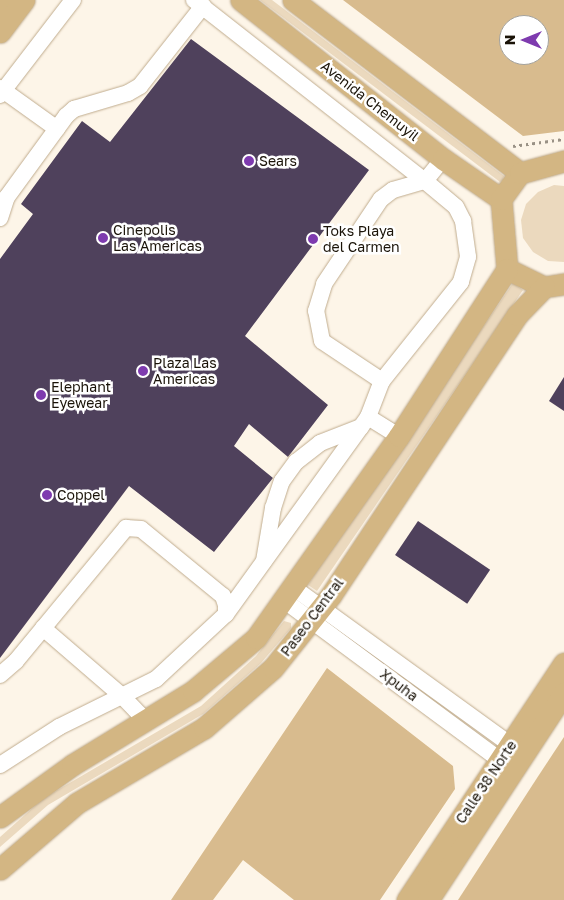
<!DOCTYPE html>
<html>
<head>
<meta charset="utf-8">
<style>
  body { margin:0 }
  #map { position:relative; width:564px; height:900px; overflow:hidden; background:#fdf5e8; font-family:"Golos Text",sans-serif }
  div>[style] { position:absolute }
  .green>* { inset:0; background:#ebd9be }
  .forest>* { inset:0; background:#d8bb8e }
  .building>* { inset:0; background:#4f415c; transform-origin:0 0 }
  .path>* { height:2.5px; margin-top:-1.25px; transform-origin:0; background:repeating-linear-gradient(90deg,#999185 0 2.5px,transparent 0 6.5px) }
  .roads { filter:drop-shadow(0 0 1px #c0ac8e) drop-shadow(0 0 1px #c0ac8e) }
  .minor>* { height:16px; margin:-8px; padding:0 8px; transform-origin:8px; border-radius:8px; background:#fff }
  .major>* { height:21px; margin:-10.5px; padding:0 10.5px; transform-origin:10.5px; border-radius:10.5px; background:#d3b683 }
  .dots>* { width:14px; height:14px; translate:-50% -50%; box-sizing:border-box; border:2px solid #fff; border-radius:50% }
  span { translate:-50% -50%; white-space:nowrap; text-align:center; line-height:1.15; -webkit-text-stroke:5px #fff; paint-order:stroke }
  .street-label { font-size:14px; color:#1a1308 }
  .poi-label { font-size:14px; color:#1a1308 }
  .left { translate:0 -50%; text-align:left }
  .north { position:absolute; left:499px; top:15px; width:50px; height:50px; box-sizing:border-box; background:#fff; border:1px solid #a3a19c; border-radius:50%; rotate:270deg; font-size:14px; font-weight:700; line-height:20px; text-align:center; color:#1a1308 }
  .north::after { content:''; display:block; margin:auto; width:18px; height:22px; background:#7e3baf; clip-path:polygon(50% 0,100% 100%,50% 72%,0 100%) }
</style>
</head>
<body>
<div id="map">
  <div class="green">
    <i style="clip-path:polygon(260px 0,272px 0,504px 176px,503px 180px,500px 182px)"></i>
    <i style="clip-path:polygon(554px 185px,564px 186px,564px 262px,548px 261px,533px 252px,523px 238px,521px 220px,526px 204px,538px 192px)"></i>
    <i style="clip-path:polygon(513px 283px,523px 290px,317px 591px,308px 585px,318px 569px)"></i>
    <i style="clip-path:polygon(284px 621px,291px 623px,291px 628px,261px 663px,203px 714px,48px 805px,0 847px,0 837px,44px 798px,201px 706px,256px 656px)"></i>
  </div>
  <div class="forest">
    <i style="clip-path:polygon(evenodd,343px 0,564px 0,564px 131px,523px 136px,343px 0,509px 25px,539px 25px,539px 55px,509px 55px,509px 25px)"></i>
    <i style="clip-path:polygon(327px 668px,453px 766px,455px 789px,380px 900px,294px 900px,243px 860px,213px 900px,171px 900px)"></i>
    <i style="clip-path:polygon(564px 737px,564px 900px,458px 900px,537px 778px)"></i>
  </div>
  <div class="building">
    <i style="clip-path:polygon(191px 39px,369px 170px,245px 336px,328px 405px,288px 457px,249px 424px,234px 446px,273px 478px,214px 552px,129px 486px,0 658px,0 259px,33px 214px,21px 204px,82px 121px,110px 142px)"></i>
    <i style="clip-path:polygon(564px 377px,564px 411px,549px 401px)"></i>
    <i style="left:418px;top:521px;width:87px;height:41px;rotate:34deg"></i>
  </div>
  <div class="path">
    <i style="left:513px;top:146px;width:51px;rotate:-7.8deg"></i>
  </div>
  <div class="roads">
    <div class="minor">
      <i style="left:194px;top:0;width:293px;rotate:38.1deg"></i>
      <i style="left:425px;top:181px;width:40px;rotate:40deg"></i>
      <i style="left:456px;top:207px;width:16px;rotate:63deg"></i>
      <i style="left:463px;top:221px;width:36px;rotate:82deg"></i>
      <i style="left:468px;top:257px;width:26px;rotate:106deg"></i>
      <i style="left:461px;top:282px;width:127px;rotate:128.6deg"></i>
      <i style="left:382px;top:381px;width:72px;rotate:-146.3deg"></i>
      <i style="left:322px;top:341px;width:31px;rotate:-101deg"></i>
      <i style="left:316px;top:311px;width:28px;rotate:-73deg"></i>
      <i style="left:324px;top:284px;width:102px;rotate:-56.2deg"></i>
      <i style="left:381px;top:199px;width:15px;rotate:-37deg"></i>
      <i style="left:393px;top:190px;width:33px;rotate:-16deg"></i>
      <i style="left:425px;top:181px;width:28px;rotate:-51deg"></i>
      <i style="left:0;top:88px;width:70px;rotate:35.7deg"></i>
      <i style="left:0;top:95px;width:120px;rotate:-52.5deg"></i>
      <i style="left:0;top:218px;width:22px;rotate:-72deg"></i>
      <i style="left:7px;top:197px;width:100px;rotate:-53.9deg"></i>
      <i style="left:66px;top:116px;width:11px;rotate:-41deg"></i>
      <i style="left:74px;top:109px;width:56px;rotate:-16.5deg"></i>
      <i style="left:128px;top:93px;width:14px;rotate:-30deg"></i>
      <i style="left:140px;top:86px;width:102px;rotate:-51.8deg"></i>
      <i style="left:368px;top:417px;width:36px;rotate:32deg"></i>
      <i style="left:264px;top:561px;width:54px;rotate:-80.4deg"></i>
      <i style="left:273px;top:508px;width:28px;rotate:-72deg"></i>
      <i style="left:282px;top:481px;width:24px;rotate:-54deg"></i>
      <i style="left:296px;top:462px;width:31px;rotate:-38deg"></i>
      <i style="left:320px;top:443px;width:44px;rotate:-21.3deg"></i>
      <i style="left:294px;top:588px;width:278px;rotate:35.9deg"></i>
      <i style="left:285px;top:601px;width:277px;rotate:36.5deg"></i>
      <i style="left:226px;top:614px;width:243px;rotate:-54.2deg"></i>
      <i style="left:368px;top:417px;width:39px;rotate:-69deg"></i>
      <i style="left:43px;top:628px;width:104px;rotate:40.7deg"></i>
      <i style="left:122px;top:696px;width:33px;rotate:46deg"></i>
      <i style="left:0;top:675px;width:21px;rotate:-41deg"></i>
      <i style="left:16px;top:661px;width:173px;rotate:-50.4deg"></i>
      <i style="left:126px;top:528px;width:15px;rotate:4deg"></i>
      <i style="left:141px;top:529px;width:106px;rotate:39.3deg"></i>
      <i style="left:223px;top:596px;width:9px;rotate:72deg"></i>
      <i style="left:226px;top:605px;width:9px;rotate:90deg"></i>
      <i style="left:226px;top:614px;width:96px;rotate:137.1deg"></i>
      <i style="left:156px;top:679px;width:108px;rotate:153.7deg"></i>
      <i style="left:59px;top:727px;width:70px;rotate:147.2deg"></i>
    </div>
    <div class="major">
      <i style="left:241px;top:0;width:257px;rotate:38.2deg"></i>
      <i style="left:443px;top:159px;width:70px;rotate:34.6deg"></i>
      <i style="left:293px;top:0;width:285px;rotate:37.3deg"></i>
      <i style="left:0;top:7px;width:9px;rotate:-54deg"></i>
      <i style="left:0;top:32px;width:40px;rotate:-53deg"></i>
      <i style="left:507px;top:269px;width:70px;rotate:-94.9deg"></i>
      <i style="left:501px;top:199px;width:32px;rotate:-54deg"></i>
      <i style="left:520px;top:173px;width:46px;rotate:-15.3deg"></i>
      <i style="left:507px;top:269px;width:41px;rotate:25.9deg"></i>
      <i style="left:544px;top:287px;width:20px;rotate:-9deg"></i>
      <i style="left:0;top:817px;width:89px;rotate:-35.8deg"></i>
      <i style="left:72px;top:765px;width:142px;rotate:-31.4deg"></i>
      <i style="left:193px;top:691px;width:82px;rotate:-40.1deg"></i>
      <i style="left:256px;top:638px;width:247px;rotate:-54.7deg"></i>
      <i style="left:399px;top:436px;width:199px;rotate:-57.1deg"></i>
      <i style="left:0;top:869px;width:101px;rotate:-40.6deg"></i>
      <i style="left:77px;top:803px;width:147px;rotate:-30.6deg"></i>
      <i style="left:204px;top:728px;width:91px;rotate:-41deg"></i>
      <i style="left:273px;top:668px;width:93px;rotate:-51.5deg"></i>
      <i style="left:331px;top:595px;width:336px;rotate:-56.4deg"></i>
      <i style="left:517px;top:315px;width:39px;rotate:-46deg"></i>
      <i style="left:407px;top:900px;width:284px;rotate:-56.5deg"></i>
      <i style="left:428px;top:900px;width:248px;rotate:-56.7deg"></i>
    </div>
  </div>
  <div class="dots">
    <i style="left:249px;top:161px;background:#7e3baf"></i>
    <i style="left:103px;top:238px;background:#7e3baf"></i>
    <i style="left:313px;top:239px;background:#7e3baf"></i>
    <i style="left:143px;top:371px;background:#7e3baf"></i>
    <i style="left:41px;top:395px;background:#7e3baf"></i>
    <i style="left:47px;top:495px;background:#7e3baf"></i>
  </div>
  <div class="street-label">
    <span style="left:370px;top:101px;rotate:38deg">Avenida Chemuyil</span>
    <span style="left:312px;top:617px;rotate:-53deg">Paseo Central</span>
    <span style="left:399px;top:685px;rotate:37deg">Xpuha</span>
    <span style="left:486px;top:782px;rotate:-56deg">Calle 38 Norte</span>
  </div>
  <div class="poi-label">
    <span class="left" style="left:259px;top:161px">Sears</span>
    <span class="left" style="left:113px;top:238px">Cinepolis<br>Las Americas</span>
    <span class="left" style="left:323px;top:239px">Toks Playa<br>del Carmen</span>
    <span class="left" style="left:153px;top:371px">Plaza Las<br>Americas</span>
    <span class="left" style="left:51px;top:395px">Elephant<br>Eyewear</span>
    <span class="left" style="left:57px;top:495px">Coppel</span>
  </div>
  <div class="north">N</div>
</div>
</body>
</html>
